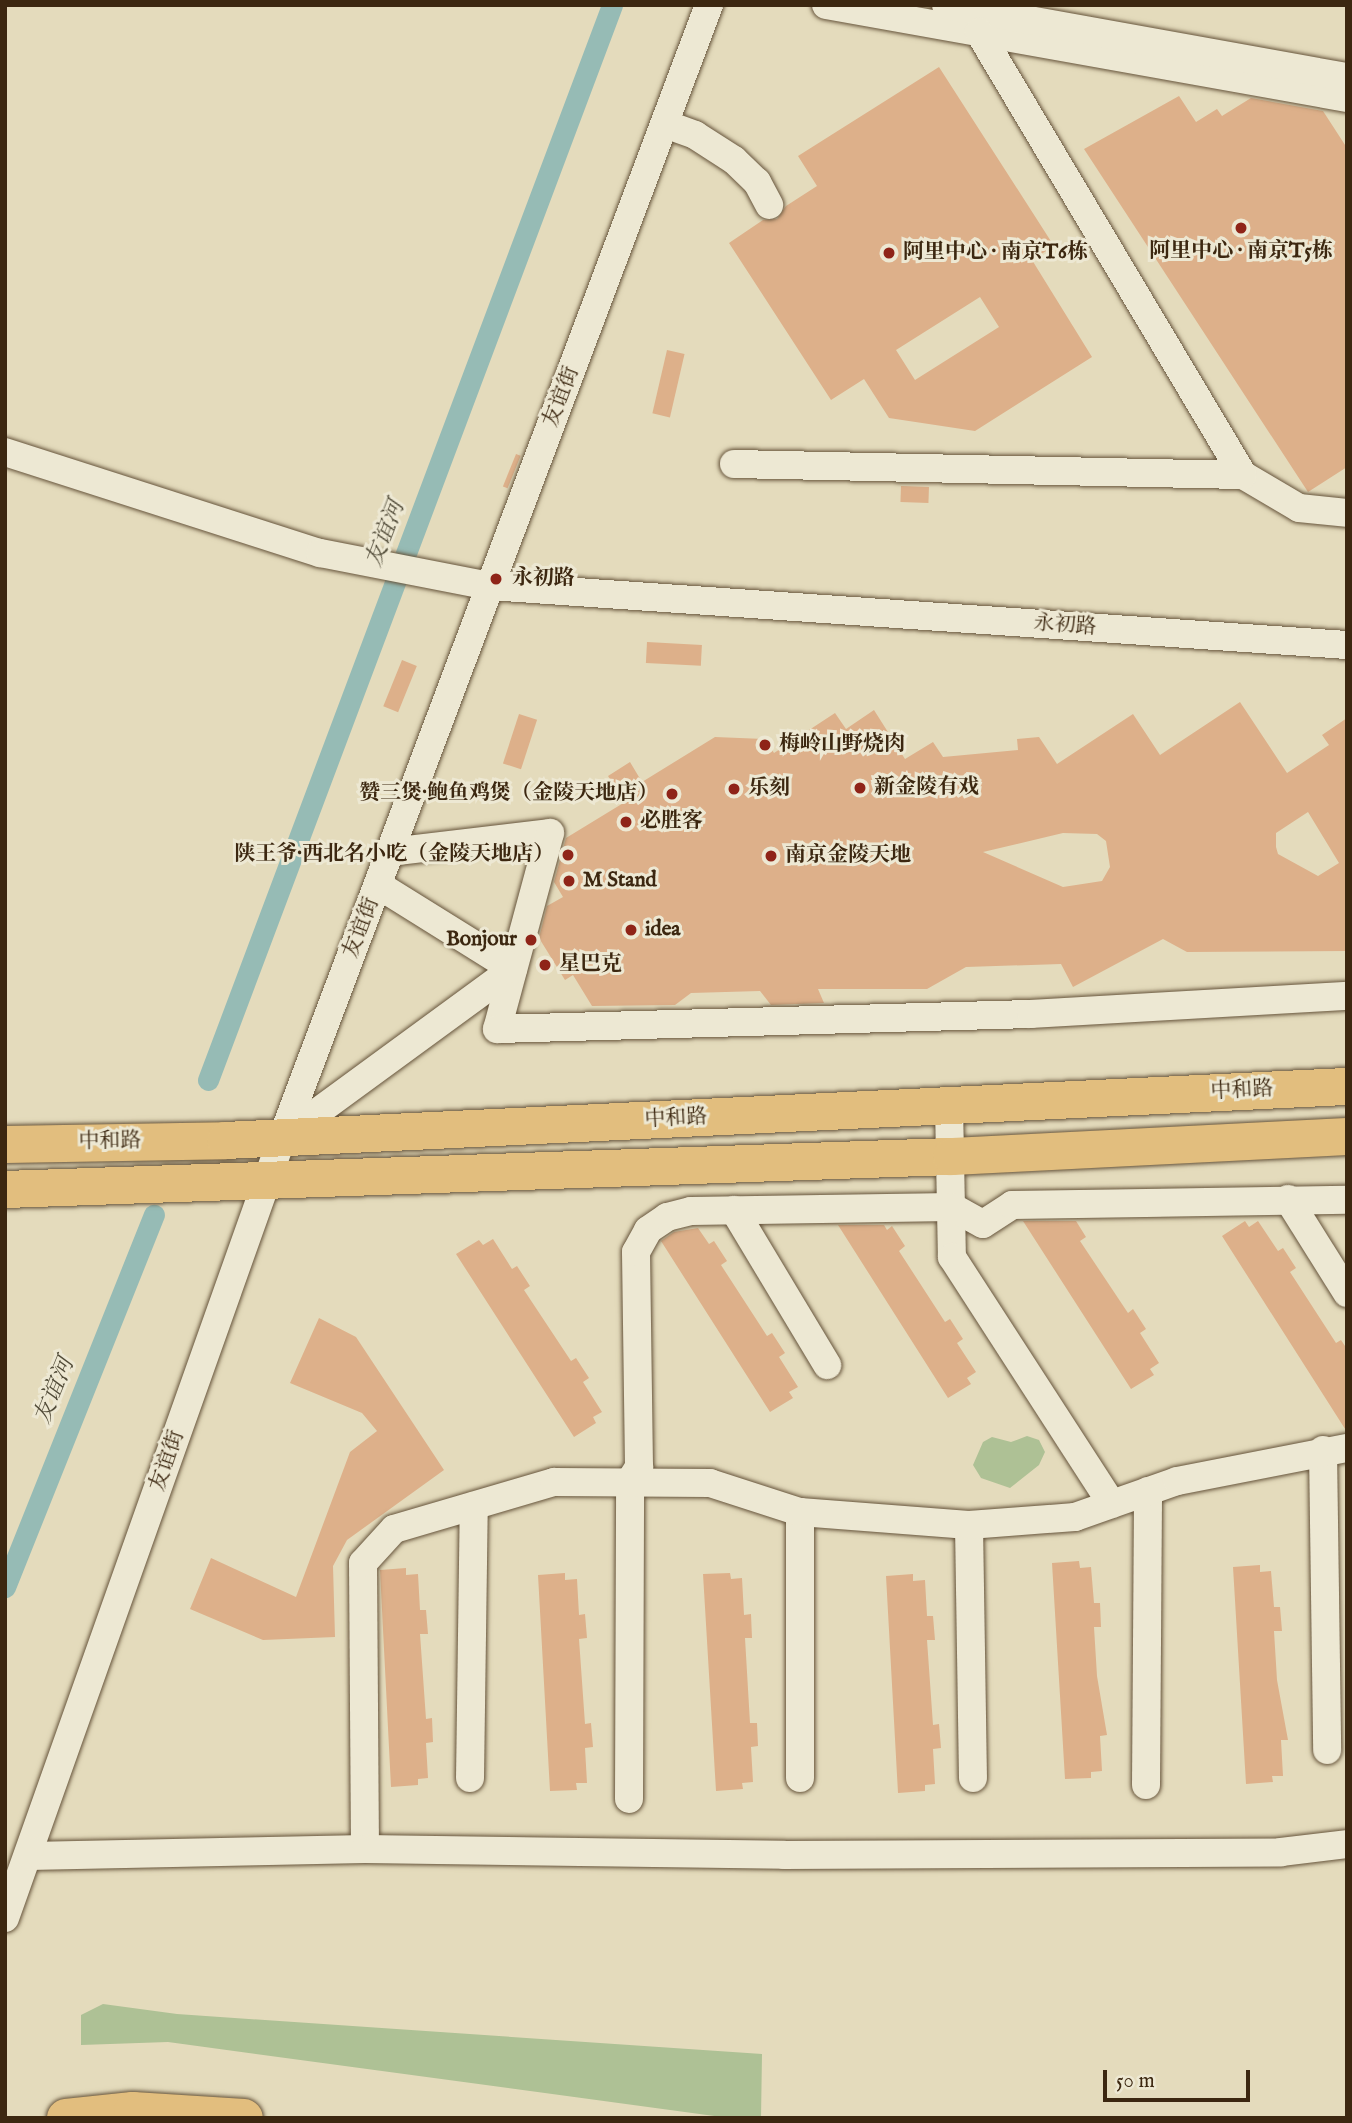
<!DOCTYPE html>
<html>
<head>
<meta charset="utf-8">
<style>
  body { margin:0 }
  #map { position:relative; width:1352px; height:2123px; overflow:hidden; background:#e4dbbc; font-family:"IM FELL English","Noto Serif SC",serif }
  div>[style] { position:absolute }
  .green>* { inset:0; background:#aec195 }
  .canal>* { height:21px; margin:-10.5px; padding:0 10.5px; transform-origin:10.5px; border-radius:10.5px; background:#96bbb5 }
  .building>* { inset:0; background:#ddb08a; transform-origin:0 0 }
  .roads { filter:drop-shadow(0 0 2px #66543b) drop-shadow(0 0 2px #66543b) }
  .minor>* { height:28px; margin:-14px; padding:0 14px; transform-origin:14px; border-radius:14px; background:#ede8d3 }
  .major>* { height:37px; margin:-18.5px; padding:0 18.5px; transform-origin:18.5px; border-radius:18.5px; background:#e2be7e }
  .highway>* { height:38px; margin:-19px; padding:0 19px; transform-origin:19px; border-radius:19px; background:#e2be7e }
  .dots>* { width:19px; height:19px; translate:-50% -50%; box-sizing:border-box; border:4px solid #ede8d3; border-radius:50% }
  span { translate:-50% -50%; white-space:nowrap; text-align:center; line-height:1.15; -webkit-text-stroke:6px #ede8d3; paint-order:stroke }
  .poi-label { font-size:21px; color:#3c2710; font-weight:700 }
  .left { translate:0 -50%; text-align:left }
  .right { translate:-100% -50%; text-align:right }
  .street-label { font-size:21px; color:#3c2710 }
  .water-label { font-size:23px; color:#524c39; font-style:italic }
  .frame { position:absolute; inset:0; border:7px solid #3c2710; pointer-events:none }
  .scale { position:absolute; left:1103px; top:2070px; width:147px; height:32px; box-sizing:border-box; border:4px solid #3c2710; border-top:0; padding-left:9px; font-size:21px; line-height:24px; white-space:nowrap; color:#3c2710; -webkit-text-stroke:5px #ede8d3; paint-order:stroke }
</style>
</head>
<body>
<div id="map">
  <div class="green">
    <i style="clip-path:polygon(1027px 1436px,1039px 1440px,1045px 1452px,1039px 1465px,1010px 1488px,981px 1478px,973px 1465px,983px 1442px,992px 1437px,1011px 1442px)"></i>
    <i style="clip-path:polygon(103px 2004px,177px 2014px,762px 2054px,761px 2118px,729px 2118px,168px 2042px,81px 2045px,81px 2015px)"></i>
  </div>
  <div class="canal">
    <i style="left:208px;top:1080px;width:1148px;rotate:-69.4deg"></i>
    <i style="left:5px;top:1587px;width:401px;rotate:-68.2deg"></i>
  </div>
  <div class="building">
    <i style="clip-path:polygon(evenodd,939px 67px,1054px 246px,1032px 260px,1092px 357px,975px 431px,889px 418px,864px 379px,831px 400px,729px 243px,763px 220px,777px 219px,786px 206px,817px 186px,798px 156px,939px 67px,980px 297px,999px 327px,915px 380px,896px 350px,980px 297px)"></i>
    <i style="clip-path:polygon(1179px 96px,1196px 122px,1217px 109px,1222px 116px,1251px 98px,1323px 111px,1347px 148px,1347px 467px,1308px 492px,1084px 149px)"></i>
    <i style="left:667px;top:350px;width:18px;height:65px;rotate:13deg"></i>
    <i style="left:516px;top:454px;width:5px;height:35px;rotate:22deg"></i>
    <i style="left:901px;top:486px;width:28px;height:16px;rotate:2deg"></i>
    <i style="left:647px;top:642px;width:55px;height:21px;rotate:3deg"></i>
    <i style="left:402px;top:660px;width:16px;height:50px;rotate:22deg"></i>
    <i style="clip-path:polygon(evenodd,1240px 702px,1287px 773px,1329px 745px,1322px 735px,1347px 718px,1347px 951px,1187px 952px,1163px 939px,1073px 987px,1061px 964px,966px 967px,927px 989px,818px 989px,824px 1003px,771px 1005px,760px 991px,691px 993px,675px 1005px,592px 1006px,573px 975px,565px 980px,539px 938px,547px 906px,563px 897px,554px 882px,566px 838px,625px 802px,608px 776px,630px 762px,642px 782px,715px 737px,765px 739px,774px 753px,835px 713px,846px 729px,874px 710px,905px 759px,933px 742px,943px 757px,1018px 750px,1017px 739px,1039px 737px,1057px 764px,1133px 714px,1160px 755px,1240px 702px,1308px 812px,1339px 863px,1318px 876px,1278px 854px,1276px 847px,1276px 833px,1308px 812px,1240px 702px,1063px 833px,1097px 834px,1106px 841px,1110px 867px,1102px 881px,1063px 887px,983px 852px,1063px 833px)"></i>
    <i style="left:519px;top:714px;width:19px;height:52px;rotate:18deg"></i>
    <i style="clip-path:polygon(1023px 1221px,1076px 1221px,1086px 1237px,1080px 1241px,1128px 1313px,1133px 1309px,1146px 1329px,1140px 1333px,1159px 1363px,1150px 1369px,1154px 1375px,1131px 1389px)"></i>
    <i style="clip-path:polygon(1245px 1221px,1249px 1227px,1258px 1221px,1278px 1251px,1283px 1248px,1296px 1268px,1290px 1272px,1336px 1343px,1341px 1340px,1347px 1349px,1347px 1432px,1222px 1236px)"></i>
    <i style="clip-path:polygon(838px 1225px,884px 1225px,887px 1230px,892px 1226px,905px 1246px,899px 1251px,945px 1322px,950px 1319px,963px 1339px,957px 1343px,976px 1372px,967px 1378px,971px 1384px,948px 1398px)"></i>
    <i style="clip-path:polygon(698px 1228px,709px 1244px,714px 1241px,727px 1261px,721px 1265px,767px 1336px,772px 1333px,785px 1353px,779px 1357px,798px 1387px,789px 1392px,793px 1398px,770px 1412px,661px 1241px,674px 1232px)"></i>
    <i style="clip-path:polygon(493px 1239px,512px 1269px,517px 1266px,530px 1286px,524px 1290px,571px 1361px,576px 1358px,589px 1378px,583px 1382px,602px 1412px,593px 1417px,596px 1423px,574px 1437px,456px 1254px,479px 1240px,483px 1245px)"></i>
    <i style="clip-path:polygon(319px 1318px,356px 1337px,444px 1470px,347px 1540px,333px 1566px,335px 1637px,263px 1640px,190px 1609px,211px 1558px,296px 1597px,350px 1452px,377px 1431px,362px 1413px,290px 1383px)"></i>
    <i style="clip-path:polygon(1079px 1561px,1080px 1568px,1091px 1567px,1094px 1603px,1100px 1603px,1101px 1627px,1094px 1627px,1097px 1676px,1107px 1735px,1100px 1736px,1102px 1771px,1091px 1772px,1091px 1778px,1065px 1779px,1052px 1563px)"></i>
    <i style="clip-path:polygon(1260px 1565px,1260px 1572px,1271px 1571px,1274px 1607px,1280px 1607px,1282px 1631px,1274px 1631px,1277px 1680px,1288px 1740px,1281px 1740px,1283px 1776px,1272px 1776px,1273px 1782px,1246px 1784px,1233px 1567px)"></i>
    <i style="clip-path:polygon(406px 1568px,406px 1575px,418px 1574px,420px 1610px,426px 1610px,428px 1634px,420px 1634px,426px 1719px,432px 1718px,433px 1742px,426px 1743px,428px 1778px,418px 1779px,418px 1785px,391px 1787px,380px 1570px)"></i>
    <i style="clip-path:polygon(565px 1573px,565px 1580px,577px 1579px,579px 1615px,585px 1614px,587px 1638px,579px 1639px,585px 1724px,591px 1723px,593px 1747px,585px 1748px,587px 1783px,576px 1783px,577px 1790px,550px 1791px,538px 1575px)"></i>
    <i style="clip-path:polygon(730px 1573px,731px 1579px,742px 1578px,744px 1615px,751px 1614px,752px 1638px,745px 1638px,750px 1723px,757px 1723px,758px 1746px,751px 1747px,753px 1782px,742px 1783px,743px 1789px,716px 1791px,703px 1574px)"></i>
    <i style="clip-path:polygon(913px 1574px,913px 1581px,925px 1580px,927px 1616px,933px 1616px,935px 1640px,927px 1640px,933px 1725px,939px 1724px,941px 1748px,933px 1749px,935px 1784px,925px 1785px,925px 1791px,898px 1793px,886px 1576px)"></i>
  </div>
  <div class="roads">
    <div class="minor">
      <i style="left:826px;top:5px;width:529px;rotate:10.12deg"></i>
      <i style="left:946px;top:5px;width:407px;rotate:10.2deg"></i>
      <i style="left:979px;top:32px;width:516px;rotate:59.21deg"></i>
      <i style="left:1243px;top:475px;width:65px;rotate:30.5deg"></i>
      <i style="left:1299px;top:508px;width:48px;rotate:5.9deg"></i>
      <i style="left:665px;top:124px;width:32px;rotate:20deg"></i>
      <i style="left:695px;top:135px;width:46px;rotate:32.7deg"></i>
      <i style="left:734px;top:160px;width:32px;rotate:44deg"></i>
      <i style="left:757px;top:182px;width:26px;rotate:62deg"></i>
      <i style="left:5px;top:452px;width:331px;rotate:17.8deg"></i>
      <i style="left:320px;top:553px;width:173px;rotate:11deg"></i>
      <i style="left:490px;top:586px;width:859px;rotate:3.94deg"></i>
      <i style="left:734px;top:464px;width:509px;rotate:1.24deg"></i>
      <i style="left:390px;top:852px;width:161px;rotate:-6.8deg"></i>
      <i style="left:550px;top:833px;width:203px;rotate:105.1deg"></i>
      <i style="left:497px;top:1029px;width:534px;rotate:-1.61deg"></i>
      <i style="left:1031px;top:1014px;width:317px;rotate:-3.3deg"></i>
      <i style="left:949px;top:1105px;width:152px;rotate:88.9deg"></i>
      <i style="left:952px;top:1257px;width:294px;rotate:57.1deg"></i>
      <i style="left:282px;top:1138px;width:286px;rotate:-36.2deg"></i>
      <i style="left:513px;top:969px;width:159px;rotate:-148.1deg"></i>
      <i style="left:1288px;top:1199px;width:111px;rotate:57.9deg"></i>
      <i style="left:734px;top:1210px;width:181px;rotate:59deg"></i>
      <i style="left:1323px;top:1450px;width:300px;rotate:89.2deg"></i>
      <i style="left:800px;top:1512px;width:266px;rotate:90deg"></i>
      <i style="left:969px;top:1525px;width:253px;rotate:89.1deg"></i>
      <i style="left:470px;top:1778px;width:272px;rotate:-89.2deg"></i>
      <i style="left:1146px;top:1785px;width:294px;rotate:-89.6deg"></i>
      <i style="left:629px;top:1799px;width:318px;rotate:-89.8deg"></i>
      <i style="left:630px;top:1481px;width:17px;rotate:-57deg"></i>
      <i style="left:639px;top:1467px;width:215px;rotate:-90.8deg"></i>
      <i style="left:636px;top:1252px;width:25px;rotate:-61deg"></i>
      <i style="left:648px;top:1230px;width:23px;rotate:-34deg"></i>
      <i style="left:667px;top:1217px;width:25px;rotate:-14deg"></i>
      <i style="left:691px;top:1211px;width:261px;rotate:-0.9deg"></i>
      <i style="left:952px;top:1207px;width:35px;rotate:29deg"></i>
      <i style="left:983px;top:1224px;width:35px;rotate:-33deg"></i>
      <i style="left:1012px;top:1205px;width:335px;rotate:-0.9deg"></i>
      <i style="left:365px;top:1849px;width:286px;rotate:-90.4deg"></i>
      <i style="left:363px;top:1563px;width:46px;rotate:-47.6deg"></i>
      <i style="left:394px;top:1529px;width:167px;rotate:-16.4deg"></i>
      <i style="left:554px;top:1482px;width:156px;rotate:0.4deg"></i>
      <i style="left:710px;top:1483px;width:95px;rotate:17.9deg"></i>
      <i style="left:800px;top:1512px;width:169px;rotate:4.4deg"></i>
      <i style="left:969px;top:1525px;width:106px;rotate:-4.3deg"></i>
      <i style="left:1075px;top:1517px;width:108px;rotate:-19.4deg"></i>
      <i style="left:1177px;top:1481px;width:173px;rotate:-11deg"></i>
      <i style="left:29px;top:1856px;width:336px;rotate:-1.2deg"></i>
      <i style="left:365px;top:1849px;width:419px;rotate:0.8deg"></i>
      <i style="left:784px;top:1855px;width:497px;rotate:-0.3deg"></i>
      <i style="left:1281px;top:1852px;width:66px;rotate:-6.9deg"></i>
      <i style="left:5px;top:1918px;width:828px;rotate:-70.45deg"></i>
      <i style="left:282px;top:1138px;width:1211px;rotate:-69.35deg"></i>
    </div>
    <div class="major">
      <i style="left:5px;top:1144px;width:220px;rotate:-1deg"></i>
      <i style="left:225px;top:1140px;width:1123px;rotate:-2.76deg"></i>
      <i style="left:5px;top:1189px;width:947px;rotate:-2deg"></i>
      <i style="left:951px;top:1156px;width:397px;rotate:-2.9deg"></i>
    </div>
    <div class="highway">
      <i style="left:66px;top:2118px;width:67px;rotate:-6deg"></i>
      <i style="left:133px;top:2111px;width:111px;rotate:3.6deg"></i>
    </div>
  </div>
  <div class="dots">
    <i style="left:1241px;top:228px;background:#8f2418"></i>
    <i style="left:889px;top:253px;background:#8f2418"></i>
    <i style="left:496px;top:579px;background:#8f2418"></i>
    <i style="left:765px;top:745px;background:#8f2418"></i>
    <i style="left:860px;top:788px;background:#8f2418"></i>
    <i style="left:734px;top:789px;background:#8f2418"></i>
    <i style="left:672px;top:794px;background:#8f2418"></i>
    <i style="left:626px;top:822px;background:#8f2418"></i>
    <i style="left:568px;top:855px;background:#8f2418"></i>
    <i style="left:771px;top:856px;background:#8f2418"></i>
    <i style="left:569px;top:881px;background:#8f2418"></i>
    <i style="left:631px;top:930px;background:#8f2418"></i>
    <i style="left:531px;top:940px;background:#8f2418"></i>
    <i style="left:545px;top:965px;background:#8f2418"></i>
  </div>
  <div class="poi-label">
    <span style="left:1241px;top:252px">阿里中心 · 南京T5栋</span>
    <span class="left" style="left:903px;top:253px">阿里中心 · 南京T6栋</span>
    <span class="left" style="left:512px;top:579px">永初路</span>
    <span class="left" style="left:779px;top:745px">梅岭山野烧肉</span>
    <span class="left" style="left:874px;top:788px">新金陵有戏</span>
    <span class="left" style="left:748px;top:789px">乐刻</span>
    <span class="right" style="left:658px;top:794px">赞三煲·鲍鱼鸡煲（金陵天地店）</span>
    <span class="left" style="left:640px;top:822px">必胜客</span>
    <span class="right" style="left:554px;top:855px">陕王爷·西北名小吃（金陵天地店）</span>
    <span class="left" style="left:785px;top:856px">南京金陵天地</span>
    <span class="left" style="left:583px;top:881px">M Stand</span>
    <span class="left" style="left:645px;top:930px">idea</span>
    <span class="right" style="left:517px;top:940px">Bonjour</span>
    <span class="left" style="left:559px;top:965px">星巴克</span>
  </div>
  <div class="street-label">
    <span style="left:562px;top:397px;rotate:-69deg">友谊街</span>
    <span style="left:1065px;top:626px;rotate:4deg">永初路</span>
    <span style="left:362px;top:928px;rotate:-69deg">友谊街</span>
    <span style="left:1242px;top:1091px;rotate:-3deg">中和路</span>
    <span style="left:676px;top:1119px;rotate:-3deg">中和路</span>
    <span style="left:110px;top:1142px;rotate:-1deg">中和路</span>
    <span style="left:168px;top:1461px;rotate:-71deg">友谊街</span>
  </div>
  <div class="water-label">
    <span style="left:386px;top:534px;rotate:-69deg">友谊河</span>
    <span style="left:55px;top:1391px;rotate:-68deg">友谊河</span>
  </div>
  <div class="frame"></div>
  <div class="scale">50 m</div>
</div>
</body>
</html>
